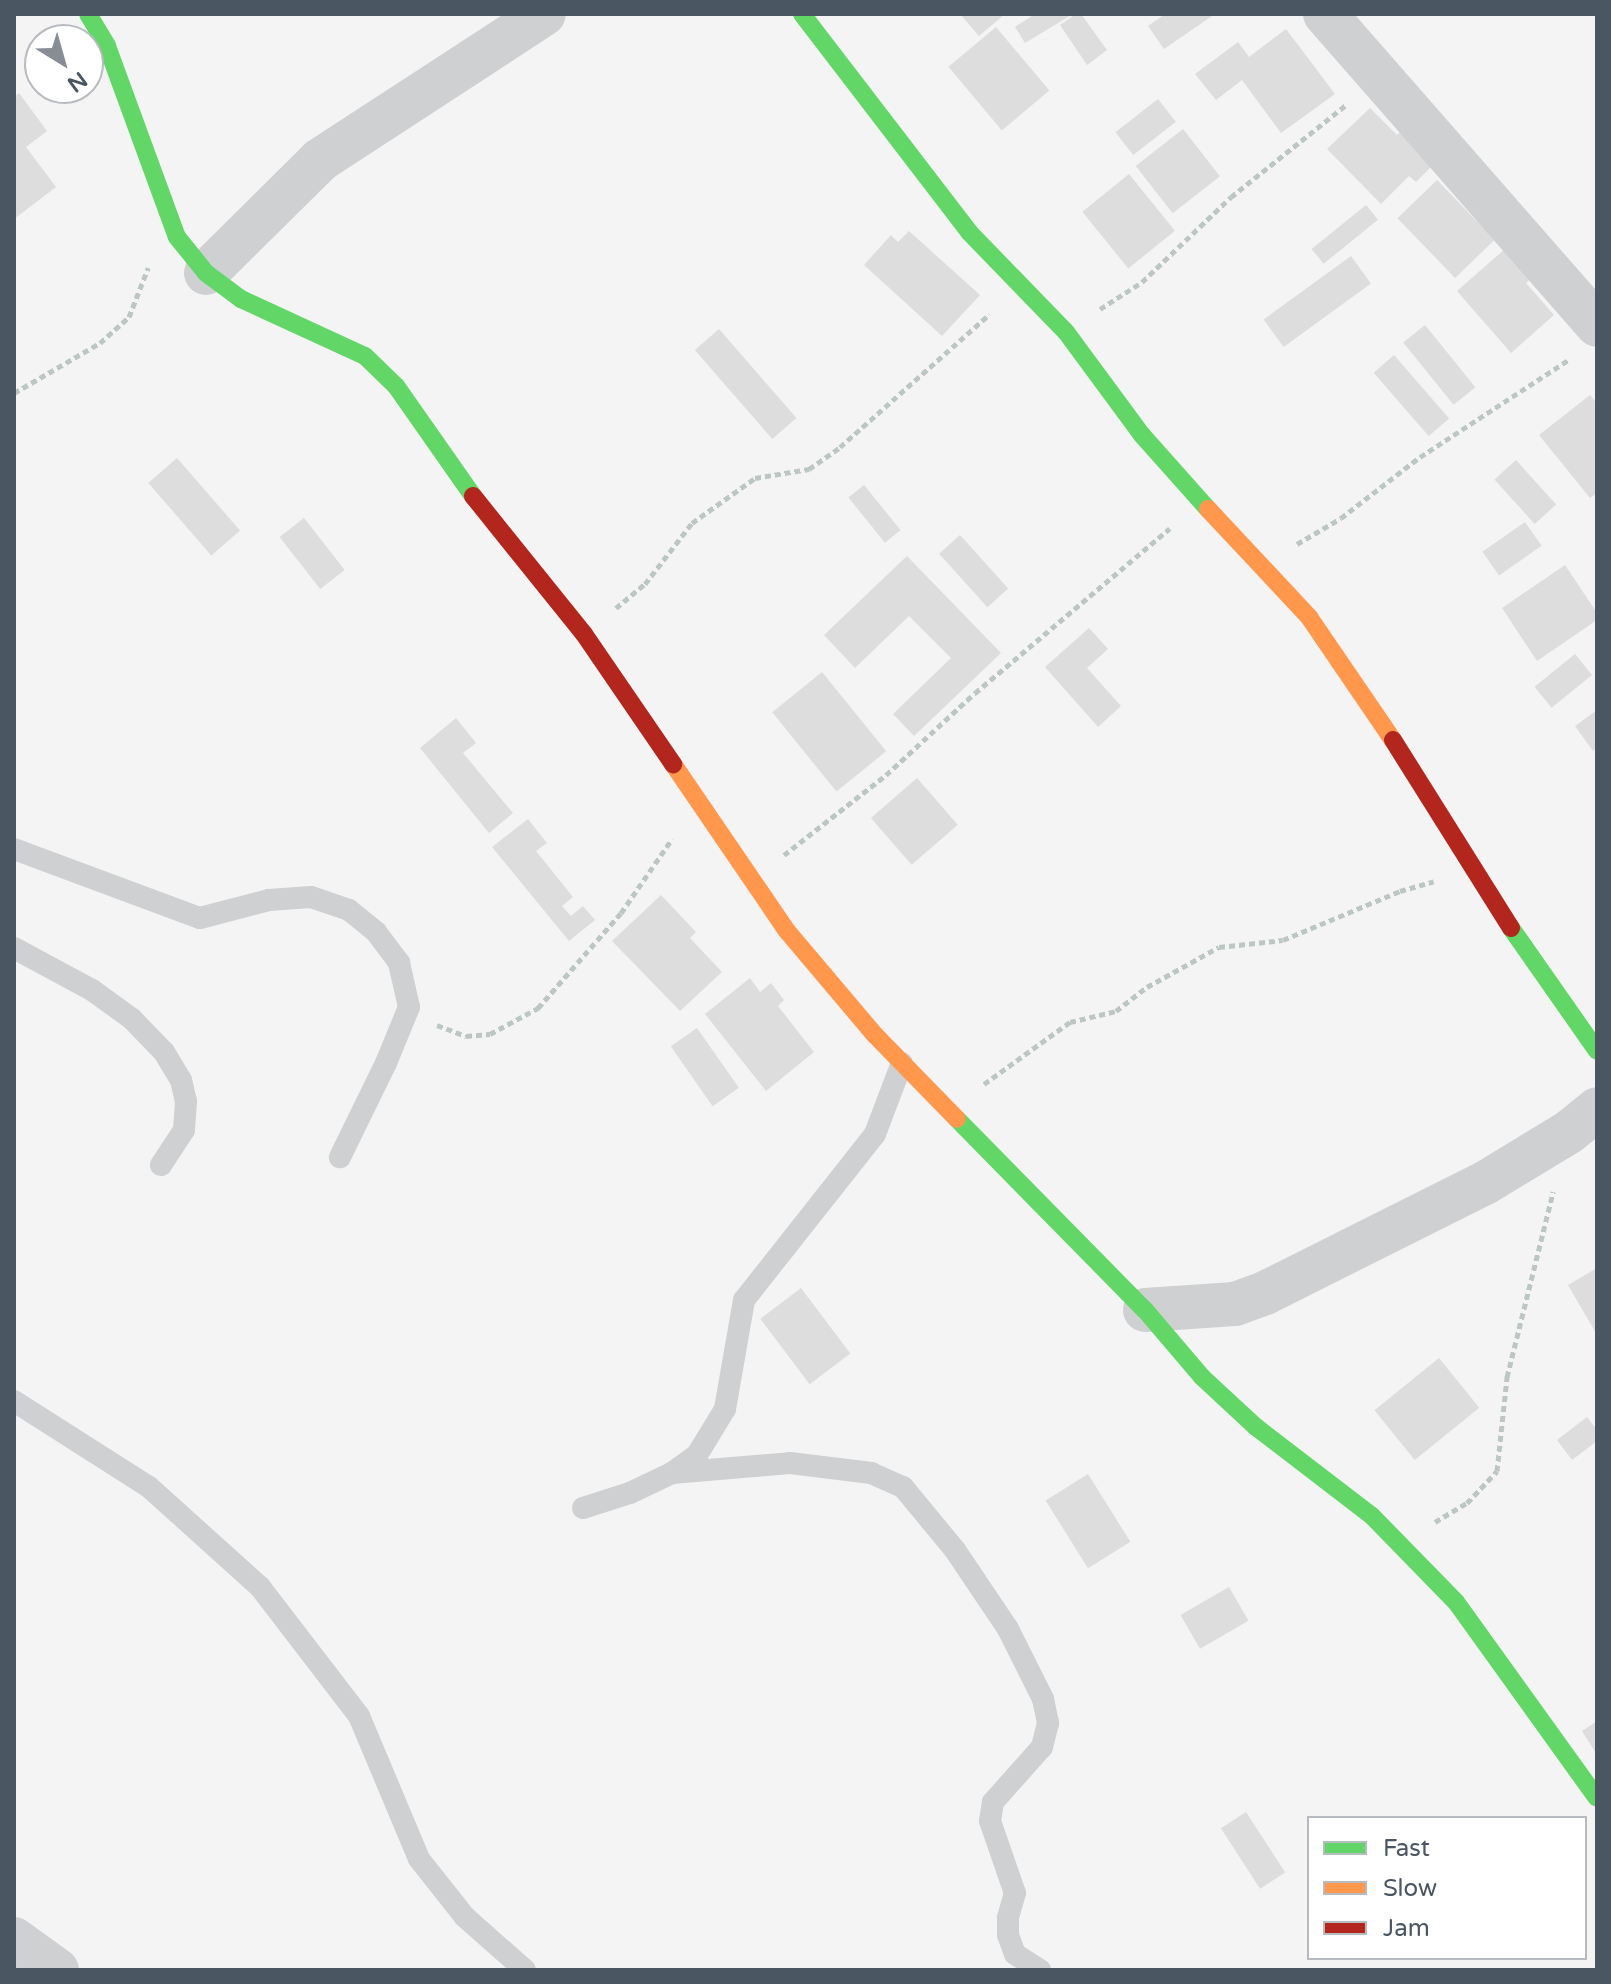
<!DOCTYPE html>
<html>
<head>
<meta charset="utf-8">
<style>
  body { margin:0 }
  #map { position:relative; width:1611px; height:1984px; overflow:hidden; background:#f4f4f4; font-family:"Varela Round",sans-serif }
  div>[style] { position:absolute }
  .building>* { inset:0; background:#ddddde; transform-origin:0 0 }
  .path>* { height:5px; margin-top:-2.5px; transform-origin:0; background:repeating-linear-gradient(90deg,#bcc7c4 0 6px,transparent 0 10px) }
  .lane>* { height:22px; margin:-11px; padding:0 11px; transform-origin:11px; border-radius:11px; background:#ced0d2 }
  .street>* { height:44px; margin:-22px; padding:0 22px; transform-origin:22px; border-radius:22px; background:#ced0d2 }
  .fast>* { height:18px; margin:-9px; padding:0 9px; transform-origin:9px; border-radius:9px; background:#63d668 }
  .slow>* { height:18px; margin:-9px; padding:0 9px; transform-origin:9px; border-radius:9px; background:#ff974d }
  .jam>* { height:18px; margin:-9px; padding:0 9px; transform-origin:9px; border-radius:9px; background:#b3261e }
  span { translate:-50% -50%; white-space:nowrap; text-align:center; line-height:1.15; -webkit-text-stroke:8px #fff; paint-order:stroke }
  .frame { position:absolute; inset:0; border:16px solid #4a5661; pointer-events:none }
  .legend { position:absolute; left:1307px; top:1816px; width:280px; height:144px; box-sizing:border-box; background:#fff; border:2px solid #b7bbc0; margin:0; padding:10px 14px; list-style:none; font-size:24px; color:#4a5661 }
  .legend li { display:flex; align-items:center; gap:16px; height:40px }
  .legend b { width:40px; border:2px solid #b7bbc0 }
  .north { position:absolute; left:24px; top:24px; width:80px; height:80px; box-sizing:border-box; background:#fff; border:2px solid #b7bbc0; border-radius:50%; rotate:143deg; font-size:22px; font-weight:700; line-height:32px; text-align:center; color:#4a5661 }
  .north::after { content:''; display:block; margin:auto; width:28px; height:36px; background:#868d94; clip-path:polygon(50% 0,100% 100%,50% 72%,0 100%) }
</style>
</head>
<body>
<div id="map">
  <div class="building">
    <i style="clip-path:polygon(960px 14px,1005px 14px,979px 36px)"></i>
    <i style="clip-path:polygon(1035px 14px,1073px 14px,1025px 43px,1015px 27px)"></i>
    <i style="clip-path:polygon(1076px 14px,1081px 14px,1107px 50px,1087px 65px,1060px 25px)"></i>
    <i style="clip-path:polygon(1165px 14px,1215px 14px,1164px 49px,1148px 26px)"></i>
    <i style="left:996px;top:27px;width:83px;height:62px;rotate:50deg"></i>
    <i style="clip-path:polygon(1286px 29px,1335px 94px,1281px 133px,1242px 80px,1216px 100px,1195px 74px,1238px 42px,1249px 57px)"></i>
    <i style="clip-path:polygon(19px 93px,47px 131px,26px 147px,56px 187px,14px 219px,14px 97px)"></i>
    <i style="left:1158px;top:99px;width:29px;height:54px;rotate:52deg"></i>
    <i style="clip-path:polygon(1370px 108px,1397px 135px,1402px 130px,1445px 153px,1416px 182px,1409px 176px,1381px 204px,1327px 149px)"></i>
    <i style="left:1183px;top:129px;width:60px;height:60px;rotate:52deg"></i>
    <i style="left:1129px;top:174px;width:73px;height:60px;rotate:51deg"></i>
    <i style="left:1437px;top:180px;width:83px;height:55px;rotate:46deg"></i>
    <i style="left:1366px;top:205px;width:19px;height:70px;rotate:51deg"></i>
    <i style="clip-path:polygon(909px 231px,980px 295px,942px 336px,864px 265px,891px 235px,898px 242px)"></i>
    <i style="clip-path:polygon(1506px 248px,1531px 278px,1526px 283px,1554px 315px,1511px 353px,1457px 291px)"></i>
    <i style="left:1351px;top:256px;width:34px;height:108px;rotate:54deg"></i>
    <i style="left:1425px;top:325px;width:80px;height:28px;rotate:51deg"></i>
    <i style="left:719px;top:329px;width:118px;height:32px;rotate:49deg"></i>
    <i style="left:1394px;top:355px;width:84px;height:27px;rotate:49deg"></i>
    <i style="clip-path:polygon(1590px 395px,1597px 403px,1597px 493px,1590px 498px,1539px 435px)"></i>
    <i style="left:177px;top:458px;width:96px;height:38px;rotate:49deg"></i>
    <i style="left:1516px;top:460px;width:60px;height:29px;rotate:48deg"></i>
    <i style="left:864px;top:485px;width:58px;height:20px;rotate:51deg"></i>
    <i style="left:304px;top:518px;width:66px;height:31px;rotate:52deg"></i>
    <i style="left:1525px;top:522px;width:29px;height:52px;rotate:55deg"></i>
    <i style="left:960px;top:535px;width:72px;height:28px;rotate:48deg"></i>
    <i style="clip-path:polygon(907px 556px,1001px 653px,914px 736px,893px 714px,951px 658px,909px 616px,855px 668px,824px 635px)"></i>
    <i style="clip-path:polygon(1565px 565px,1597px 613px,1597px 620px,1537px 661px,1502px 608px)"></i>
    <i style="clip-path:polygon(1089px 628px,1108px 649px,1087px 668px,1121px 706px,1098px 727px,1045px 667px)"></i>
    <i style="left:1575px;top:654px;width:27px;height:52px;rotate:51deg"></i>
    <i style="left:822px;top:672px;width:102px;height:64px;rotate:51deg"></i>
    <i style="clip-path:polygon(1597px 710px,1597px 748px,1593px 751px,1575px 726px)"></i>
    <i style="clip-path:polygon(456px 718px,476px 743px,463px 753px,513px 813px,489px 833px,420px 748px)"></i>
    <i style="left:917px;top:778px;width:62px;height:61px;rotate:49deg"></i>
    <i style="clip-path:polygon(528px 819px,547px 843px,536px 851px,573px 897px,562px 906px,571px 916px,583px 906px,595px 920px,569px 941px,492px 847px)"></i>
    <i style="clip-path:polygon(661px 895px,696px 932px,690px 938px,722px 972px,680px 1011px,612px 941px)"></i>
    <i style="clip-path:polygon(750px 978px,760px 992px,771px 983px,784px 1000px,778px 1006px,814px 1052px,766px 1091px,705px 1014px)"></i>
    <i style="left:697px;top:1028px;width:73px;height:32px;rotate:55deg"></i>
    <i style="clip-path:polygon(1597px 1268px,1597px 1335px,1568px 1285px)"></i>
    <i style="left:801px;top:1288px;width:82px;height:51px;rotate:53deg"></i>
    <i style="left:1439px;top:1358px;width:64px;height:83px;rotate:51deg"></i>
    <i style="clip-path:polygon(1587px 1417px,1597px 1430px,1597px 1441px,1572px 1460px,1557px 1440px)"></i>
    <i style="left:1088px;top:1474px;width:80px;height:50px;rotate:58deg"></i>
    <i style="left:1229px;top:1587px;width:39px;height:56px;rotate:60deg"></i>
    <i style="clip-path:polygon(1597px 1721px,1597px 1755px,1582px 1731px)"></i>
    <i style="left:1246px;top:1812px;width:72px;height:30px;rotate:57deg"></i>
  </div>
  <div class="path">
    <i style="left:1100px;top:309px;width:50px;rotate:-32.7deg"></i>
    <i style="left:1142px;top:282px;width:123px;rotate:-43.7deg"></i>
    <i style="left:1231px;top:197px;width:149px;rotate:-38.7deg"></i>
    <i style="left:14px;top:393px;width:99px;rotate:-30.2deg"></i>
    <i style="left:100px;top:343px;width:39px;rotate:-42deg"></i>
    <i style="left:129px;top:317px;width:53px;rotate:-68.8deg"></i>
    <i style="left:1297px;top:544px;width:51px;rotate:-30.6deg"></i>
    <i style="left:1341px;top:518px;width:100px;rotate:-37.7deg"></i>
    <i style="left:1420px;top:457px;width:179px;rotate:-33.2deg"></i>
    <i style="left:616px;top:608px;width:38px;rotate:-40deg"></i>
    <i style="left:645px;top:584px;width:77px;rotate:-52.4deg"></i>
    <i style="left:692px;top:523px;width:77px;rotate:-35.5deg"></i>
    <i style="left:755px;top:478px;width:55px;rotate:-9.5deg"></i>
    <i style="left:809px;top:469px;width:38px;rotate:-35deg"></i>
    <i style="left:840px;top:447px;width:200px;rotate:-41.6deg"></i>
    <i style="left:784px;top:855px;width:130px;rotate:-38.1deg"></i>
    <i style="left:886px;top:775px;width:121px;rotate:-42.7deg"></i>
    <i style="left:975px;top:693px;width:255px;rotate:-40.2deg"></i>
    <i style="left:437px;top:1025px;width:31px;rotate:21deg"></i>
    <i style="left:466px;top:1036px;width:24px;rotate:-5deg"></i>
    <i style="left:490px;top:1034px;width:55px;rotate:-28.4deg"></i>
    <i style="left:538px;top:1008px;width:126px;rotate:-48.9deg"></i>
    <i style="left:621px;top:913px;width:90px;rotate:-55.4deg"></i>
    <i style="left:984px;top:1084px;width:106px;rotate:-35.8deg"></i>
    <i style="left:1070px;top:1022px;width:47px;rotate:-13.4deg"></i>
    <i style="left:1116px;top:1011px;width:39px;rotate:-38deg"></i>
    <i style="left:1147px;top:987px;width:82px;rotate:-29.1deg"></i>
    <i style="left:1219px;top:947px;width:64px;rotate:-6.2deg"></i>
    <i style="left:1283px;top:940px;width:127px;rotate:-22.7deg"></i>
    <i style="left:1400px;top:891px;width:35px;rotate:-16deg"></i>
    <i style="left:1435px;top:1522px;width:37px;rotate:-31deg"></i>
    <i style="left:1467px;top:1503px;width:44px;rotate:-46.8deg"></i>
    <i style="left:1497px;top:1471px;width:95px;rotate:-83.9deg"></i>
    <i style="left:1507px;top:1377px;width:191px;rotate:-76deg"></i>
  </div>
  <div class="lane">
    <i style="left:14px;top:849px;width:198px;rotate:20.4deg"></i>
    <i style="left:200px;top:918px;width:71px;rotate:-14.6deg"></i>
    <i style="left:269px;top:900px;width:42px;rotate:-4.1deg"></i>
    <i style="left:311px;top:897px;width:40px;rotate:18.9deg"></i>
    <i style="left:349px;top:910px;width:35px;rotate:39deg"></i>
    <i style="left:376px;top:932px;width:39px;rotate:53deg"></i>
    <i style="left:399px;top:963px;width:45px;rotate:77.2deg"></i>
    <i style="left:409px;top:1007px;width:61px;rotate:112.3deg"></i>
    <i style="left:386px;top:1063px;width:105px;rotate:116.1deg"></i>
    <i style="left:14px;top:948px;width:89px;rotate:28.3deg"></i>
    <i style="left:92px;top:990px;width:49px;rotate:35.9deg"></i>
    <i style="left:132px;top:1019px;width:46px;rotate:45.9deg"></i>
    <i style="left:164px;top:1052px;width:33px;rotate:59deg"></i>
    <i style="left:181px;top:1080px;width:22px;rotate:77deg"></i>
    <i style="left:186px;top:1101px;width:29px;rotate:94deg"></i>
    <i style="left:184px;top:1130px;width:42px;rotate:123.3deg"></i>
    <i style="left:14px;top:1401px;width:160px;rotate:32.5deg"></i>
    <i style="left:149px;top:1487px;width:149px;rotate:42deg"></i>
    <i style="left:260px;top:1587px;width:163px;rotate:52.5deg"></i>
    <i style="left:359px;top:1716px;width:155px;rotate:67.2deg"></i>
    <i style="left:419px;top:1859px;width:74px;rotate:51.6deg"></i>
    <i style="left:465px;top:1917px;width:80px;rotate:41.5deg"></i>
    <i style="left:672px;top:1473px;width:118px;rotate:-4.8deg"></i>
    <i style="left:790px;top:1463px;width:82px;rotate:7deg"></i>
    <i style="left:871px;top:1473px;width:35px;rotate:24deg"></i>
    <i style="left:903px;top:1487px;width:82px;rotate:50.5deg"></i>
    <i style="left:955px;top:1550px;width:95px;rotate:56.1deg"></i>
    <i style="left:1008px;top:1629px;width:78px;rotate:63.4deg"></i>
    <i style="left:1043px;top:1699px;width:25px;rotate:78deg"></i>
    <i style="left:1048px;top:1723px;width:25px;rotate:104deg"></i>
    <i style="left:1042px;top:1747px;width:74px;rotate:131.7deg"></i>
    <i style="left:993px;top:1802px;width:19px;rotate:99deg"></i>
    <i style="left:990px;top:1821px;width:76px;rotate:70.9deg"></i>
    <i style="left:1015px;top:1893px;width:26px;rotate:106deg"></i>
    <i style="left:1008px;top:1918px;width:17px;rotate:90deg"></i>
    <i style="left:1008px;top:1935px;width:20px;rotate:70deg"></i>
    <i style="left:1015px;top:1954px;width:30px;rotate:33deg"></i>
    <i style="left:583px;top:1508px;width:49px;rotate:-17.7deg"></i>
    <i style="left:630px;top:1493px;width:47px;rotate:-25.5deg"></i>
    <i style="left:672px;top:1473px;width:31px;rotate:-36deg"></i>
    <i style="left:697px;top:1455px;width:54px;rotate:-58.7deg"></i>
    <i style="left:725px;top:1409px;width:111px;rotate:-80.1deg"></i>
    <i style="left:744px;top:1300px;width:211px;rotate:-51.7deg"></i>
    <i style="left:875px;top:1134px;width:76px;rotate:-69.2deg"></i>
  </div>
  <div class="street">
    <i style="left:1325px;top:14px;width:413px;rotate:48.8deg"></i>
    <i style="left:206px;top:273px;width:161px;rotate:-44.7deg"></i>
    <i style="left:320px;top:160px;width:267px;rotate:-33.1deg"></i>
    <i style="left:1145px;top:1310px;width:90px;rotate:-3.8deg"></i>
    <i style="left:1235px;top:1304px;width:32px;rotate:-20deg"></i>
    <i style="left:1265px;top:1293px;width:246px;rotate:-26.6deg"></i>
    <i style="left:1485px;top:1183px;width:98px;rotate:-31.3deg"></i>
    <i style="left:1569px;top:1132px;width:36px;rotate:-39deg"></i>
    <i style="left:14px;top:1939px;width:53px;rotate:35.8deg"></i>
  </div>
  <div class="fast">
    <i style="left:88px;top:14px;width:37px;rotate:59deg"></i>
    <i style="left:107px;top:46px;width:203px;rotate:69.9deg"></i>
    <i style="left:177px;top:237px;width:46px;rotate:51.1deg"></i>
    <i style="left:206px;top:273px;width:44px;rotate:36.6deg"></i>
    <i style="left:241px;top:299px;width:136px;rotate:24.7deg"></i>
    <i style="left:365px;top:356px;width:43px;rotate:44.1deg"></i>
    <i style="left:396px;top:386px;width:134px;rotate:55deg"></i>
    <i style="left:802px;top:14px;width:275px;rotate:52.5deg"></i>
    <i style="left:969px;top:232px;width:139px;rotate:45.9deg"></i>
    <i style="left:1066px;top:332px;width:128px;rotate:53.6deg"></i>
    <i style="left:1142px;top:435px;width:99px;rotate:48.3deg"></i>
    <i style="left:1511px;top:928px;width:150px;rotate:55deg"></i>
    <i style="left:957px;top:1119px;width:268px;rotate:45.5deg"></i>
    <i style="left:1145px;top:1310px;width:88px;rotate:49.6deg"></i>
    <i style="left:1202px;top:1377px;width:74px;rotate:42.8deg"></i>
    <i style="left:1256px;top:1427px;width:146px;rotate:37.5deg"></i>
    <i style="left:1372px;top:1516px;width:120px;rotate:45.7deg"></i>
    <i style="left:1456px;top:1602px;width:241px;rotate:54.3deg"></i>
  </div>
  <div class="slow">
    <i style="left:1208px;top:509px;width:148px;rotate:46.9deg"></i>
    <i style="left:1309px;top:617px;width:149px;rotate:55.7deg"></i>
    <i style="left:673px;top:764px;width:202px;rotate:55.7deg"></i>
    <i style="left:787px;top:931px;width:136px;rotate:49.8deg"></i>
    <i style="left:875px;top:1035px;width:117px;rotate:45.7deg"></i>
  </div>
  <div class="jam">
    <i style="left:473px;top:496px;width:177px;rotate:51.2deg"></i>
    <i style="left:584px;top:634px;width:158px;rotate:55.6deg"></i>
    <i style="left:1393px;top:740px;width:222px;rotate:57.9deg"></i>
  </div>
  <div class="frame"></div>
  <ul class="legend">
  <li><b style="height:10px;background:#63d668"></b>Fast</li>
  <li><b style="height:10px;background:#ff974d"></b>Slow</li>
  <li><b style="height:10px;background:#b3261e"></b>Jam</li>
  </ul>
  <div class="north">N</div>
</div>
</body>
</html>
